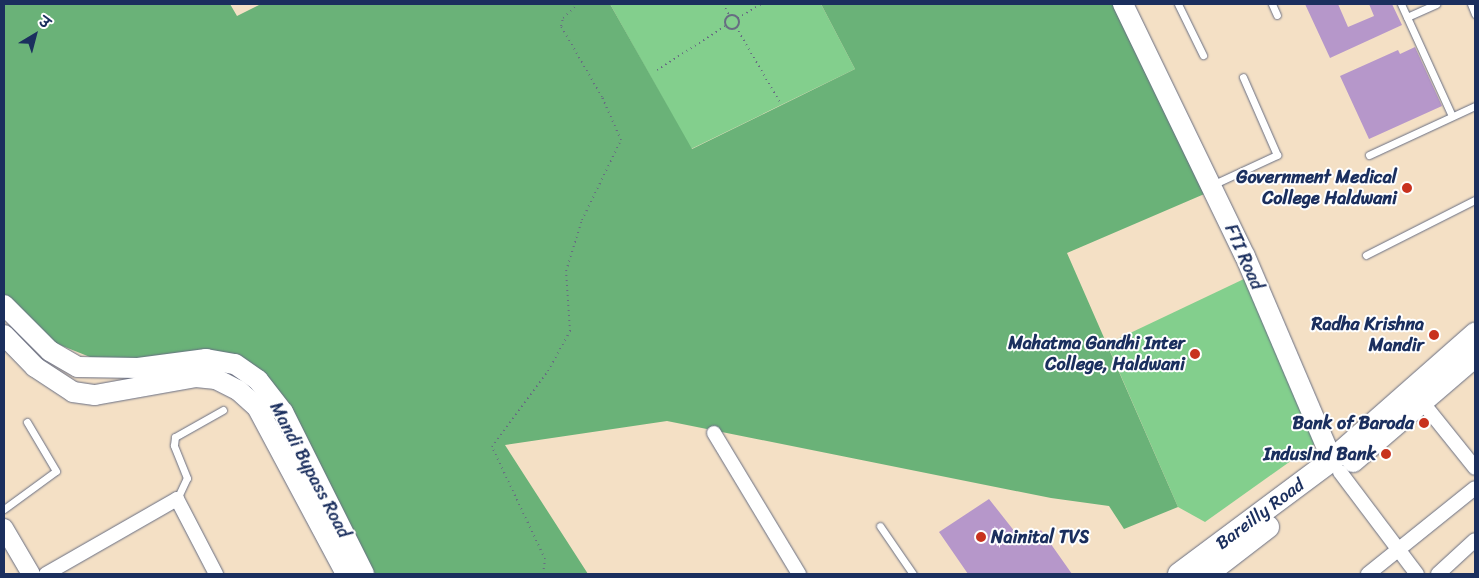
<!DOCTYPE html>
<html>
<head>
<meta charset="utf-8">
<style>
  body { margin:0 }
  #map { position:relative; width:1479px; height:578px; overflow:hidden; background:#f4e0c5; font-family:Sriracha,"Playpen Sans Deva",sans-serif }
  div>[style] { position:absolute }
  .green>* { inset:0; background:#83cf8d }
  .forest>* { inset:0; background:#6ab278 }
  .building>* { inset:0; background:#b697ca }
  .path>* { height:2px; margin-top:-1px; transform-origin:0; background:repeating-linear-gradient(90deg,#676d82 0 1px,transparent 0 5px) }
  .path>.ring { margin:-1px; padding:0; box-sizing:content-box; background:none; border:2px solid #676d82; border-radius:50% }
  .roads { filter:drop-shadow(0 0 1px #676d82) drop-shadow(0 0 1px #676d82) }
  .service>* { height:7px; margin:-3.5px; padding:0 3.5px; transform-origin:3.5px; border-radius:3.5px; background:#fff }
  .minor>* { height:14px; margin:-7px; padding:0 7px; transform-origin:7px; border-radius:7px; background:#fff }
  .tertiary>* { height:18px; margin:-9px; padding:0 9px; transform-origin:9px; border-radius:9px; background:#fff }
  .secondary>* { height:20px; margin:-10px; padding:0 10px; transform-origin:10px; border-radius:10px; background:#fff }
  .trunk>* { height:22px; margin:-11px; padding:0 11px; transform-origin:11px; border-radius:11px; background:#fff }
  .dots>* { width:14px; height:14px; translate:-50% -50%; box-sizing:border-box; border:2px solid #fff; border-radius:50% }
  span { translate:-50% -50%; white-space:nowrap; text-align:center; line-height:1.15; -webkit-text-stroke:4px #fff; paint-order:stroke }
  .poi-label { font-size:18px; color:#1b2f5e; font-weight:700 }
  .right { translate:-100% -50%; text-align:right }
  .left { translate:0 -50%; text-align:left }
  .street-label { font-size:18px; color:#1b2f5e }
  .frame { position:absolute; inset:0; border:5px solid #1b2f5e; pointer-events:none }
  .north { position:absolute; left:10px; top:10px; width:50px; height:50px; -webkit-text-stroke:4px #fff; paint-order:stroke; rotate:37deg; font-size:14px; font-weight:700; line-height:20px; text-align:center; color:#1b2f5e }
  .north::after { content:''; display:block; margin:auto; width:18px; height:22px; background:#1b2f5e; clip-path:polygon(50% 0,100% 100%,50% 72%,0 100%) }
</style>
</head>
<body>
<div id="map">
  <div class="green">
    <i style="clip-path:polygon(610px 4px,821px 4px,855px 69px,691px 149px)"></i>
    <i style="clip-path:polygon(1246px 278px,1316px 443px,1205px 522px,1178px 507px,1107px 344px)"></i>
  </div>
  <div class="forest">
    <i style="clip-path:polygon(4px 4px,230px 4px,237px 16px,261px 4px,610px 4px,692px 149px,855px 69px,821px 4px,1115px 4px,1209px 192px,1067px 253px,1178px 507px,1124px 529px,1109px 506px,1051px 498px,667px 421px,505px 445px,588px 574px,373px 574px,251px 367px,100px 361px,45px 339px,4px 298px)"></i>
  </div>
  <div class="building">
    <i style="clip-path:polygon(1305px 4px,1338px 4px,1348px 27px,1374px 16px,1369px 4px,1392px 4px,1402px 25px,1330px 58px)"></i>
    <i style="clip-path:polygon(1415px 47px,1442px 106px,1369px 139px,1340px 76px,1398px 50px,1400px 54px)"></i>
    <i style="clip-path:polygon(989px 499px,1023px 542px,1041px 530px,1072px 574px,968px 574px,939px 532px)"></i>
  </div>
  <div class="path">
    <i style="left:723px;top:4px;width:13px;rotate:61deg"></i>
    <i class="ring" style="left:725px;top:15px;width:12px;height:12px"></i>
    <i style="left:738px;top:18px;width:27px;rotate:-31deg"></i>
    <i style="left:736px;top:27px;width:86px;rotate:59.8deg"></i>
    <i style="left:657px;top:70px;width:83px;rotate:-32.7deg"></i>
    <i style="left:543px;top:574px;width:15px;rotate:-82deg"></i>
    <i style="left:545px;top:559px;width:124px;rotate:-115.3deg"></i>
    <i style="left:492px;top:447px;width:94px;rotate:-53.6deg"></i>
    <i style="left:548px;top:371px;width:46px;rotate:-61.2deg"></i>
    <i style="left:570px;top:331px;width:60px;rotate:-93.8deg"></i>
    <i style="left:566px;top:271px;width:53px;rotate:-72.6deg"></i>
    <i style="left:582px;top:220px;width:89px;rotate:-64deg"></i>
    <i style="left:621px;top:140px;width:47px;rotate:-113.8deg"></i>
    <i style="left:602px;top:97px;width:82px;rotate:-120deg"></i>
    <i style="left:561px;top:26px;width:8px;rotate:-76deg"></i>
    <i style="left:563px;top:18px;width:21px;rotate:-43deg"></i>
  </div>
  <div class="roads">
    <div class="service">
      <i style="left:1178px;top:4px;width:57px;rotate:63.9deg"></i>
      <i style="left:1272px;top:4px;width:12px;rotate:66deg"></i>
      <i style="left:1401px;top:4px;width:123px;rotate:65.5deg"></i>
      <i style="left:1471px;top:4px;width:11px;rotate:68deg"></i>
      <i style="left:1407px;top:17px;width:32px;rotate:-24deg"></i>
      <i style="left:1369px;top:155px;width:117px;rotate:-24.8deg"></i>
      <i style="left:1212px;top:185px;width:72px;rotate:-24.8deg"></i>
      <i style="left:1277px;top:155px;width:85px;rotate:-113.6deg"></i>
      <i style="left:1366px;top:255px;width:122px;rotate:-26.8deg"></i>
      <i style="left:177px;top:499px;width:23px;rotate:-65deg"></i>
      <i style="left:187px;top:478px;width:35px;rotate:-112deg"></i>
      <i style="left:174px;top:445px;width:8px;rotate:-83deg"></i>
      <i style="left:175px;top:437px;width:55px;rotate:-29.4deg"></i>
      <i style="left:4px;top:509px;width:64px;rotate:-36.2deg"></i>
      <i style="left:56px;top:471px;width:57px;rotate:-120.6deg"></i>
      <i style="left:880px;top:526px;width:58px;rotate:55.5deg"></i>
    </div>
    <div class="minor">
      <i style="left:1423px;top:403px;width:83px;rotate:51.3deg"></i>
      <i style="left:714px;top:433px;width:165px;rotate:58.9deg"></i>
      <i style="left:1340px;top:472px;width:128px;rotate:53deg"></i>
      <i style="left:46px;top:574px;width:151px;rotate:-29.8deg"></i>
      <i style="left:177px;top:499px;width:85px;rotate:62.5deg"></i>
      <i style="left:1368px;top:574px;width:137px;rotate:-38.8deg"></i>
      <i style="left:1438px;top:574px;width:50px;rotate:-42.6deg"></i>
    </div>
    <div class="tertiary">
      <i style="left:4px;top:528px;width:53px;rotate:59.6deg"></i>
    </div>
    <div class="secondary">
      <i style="left:1123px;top:4px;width:280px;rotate:64.2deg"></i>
      <i style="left:1245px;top:256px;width:222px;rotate:66.9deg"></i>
      <i style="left:4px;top:305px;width:65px;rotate:45deg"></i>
      <i style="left:50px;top:351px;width:32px;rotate:30deg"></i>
      <i style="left:78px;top:367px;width:60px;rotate:1deg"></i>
      <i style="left:138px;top:368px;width:69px;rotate:-7.5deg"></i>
      <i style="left:206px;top:359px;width:29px;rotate:10deg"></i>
      <i style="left:235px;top:364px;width:28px;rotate:35deg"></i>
      <i style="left:258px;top:380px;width:41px;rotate:52deg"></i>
      <i style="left:283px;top:412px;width:181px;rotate:63.4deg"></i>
      <i style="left:4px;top:335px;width:45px;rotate:45.9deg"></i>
      <i style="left:35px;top:367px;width:45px;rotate:33.3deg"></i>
      <i style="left:73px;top:392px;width:22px;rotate:8deg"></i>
      <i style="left:95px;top:395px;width:103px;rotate:-10.1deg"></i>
      <i style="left:196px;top:377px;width:20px;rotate:6deg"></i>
      <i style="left:216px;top:379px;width:25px;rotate:27deg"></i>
      <i style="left:238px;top:390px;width:25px;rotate:42deg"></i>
      <i style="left:257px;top:407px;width:189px;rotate:61.9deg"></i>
    </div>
    <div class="trunk">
      <i style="left:1353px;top:461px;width:161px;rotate:-40.7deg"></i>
      <i style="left:1179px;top:574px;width:191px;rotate:-36.7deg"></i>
      <i style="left:1332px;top:460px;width:191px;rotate:-41.4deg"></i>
      <i style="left:1207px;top:574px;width:77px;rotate:-37.6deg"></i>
    </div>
  </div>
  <div class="dots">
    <i style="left:1407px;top:188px;background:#c8321e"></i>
    <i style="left:1434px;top:335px;background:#c8321e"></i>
    <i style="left:1195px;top:354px;background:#c8321e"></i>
    <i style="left:1424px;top:423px;background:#c8321e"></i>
    <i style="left:1386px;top:454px;background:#c8321e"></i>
    <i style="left:981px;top:537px;background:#c8321e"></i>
  </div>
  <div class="poi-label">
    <span class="right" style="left:1397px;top:188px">Government Medical<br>College Haldwani</span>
    <span class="right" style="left:1424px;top:335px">Radha Krishna<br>Mandir</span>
    <span class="right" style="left:1185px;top:354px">Mahatma Gandhi Inter<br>College, Haldwani</span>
    <span class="right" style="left:1414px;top:423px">Bank of Baroda</span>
    <span class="right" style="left:1376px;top:454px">IndusInd Bank</span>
    <span class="left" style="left:991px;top:537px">Nainital TVS</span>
  </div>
  <div class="street-label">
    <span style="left:1244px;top:257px;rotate:66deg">FTI Road</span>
    <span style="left:310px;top:470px;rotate:62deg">Mandi Bypass Road</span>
    <span style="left:1260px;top:514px;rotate:-37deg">Bareilly Road</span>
  </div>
  <div class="frame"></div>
  <div class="north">उ</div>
</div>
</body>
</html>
